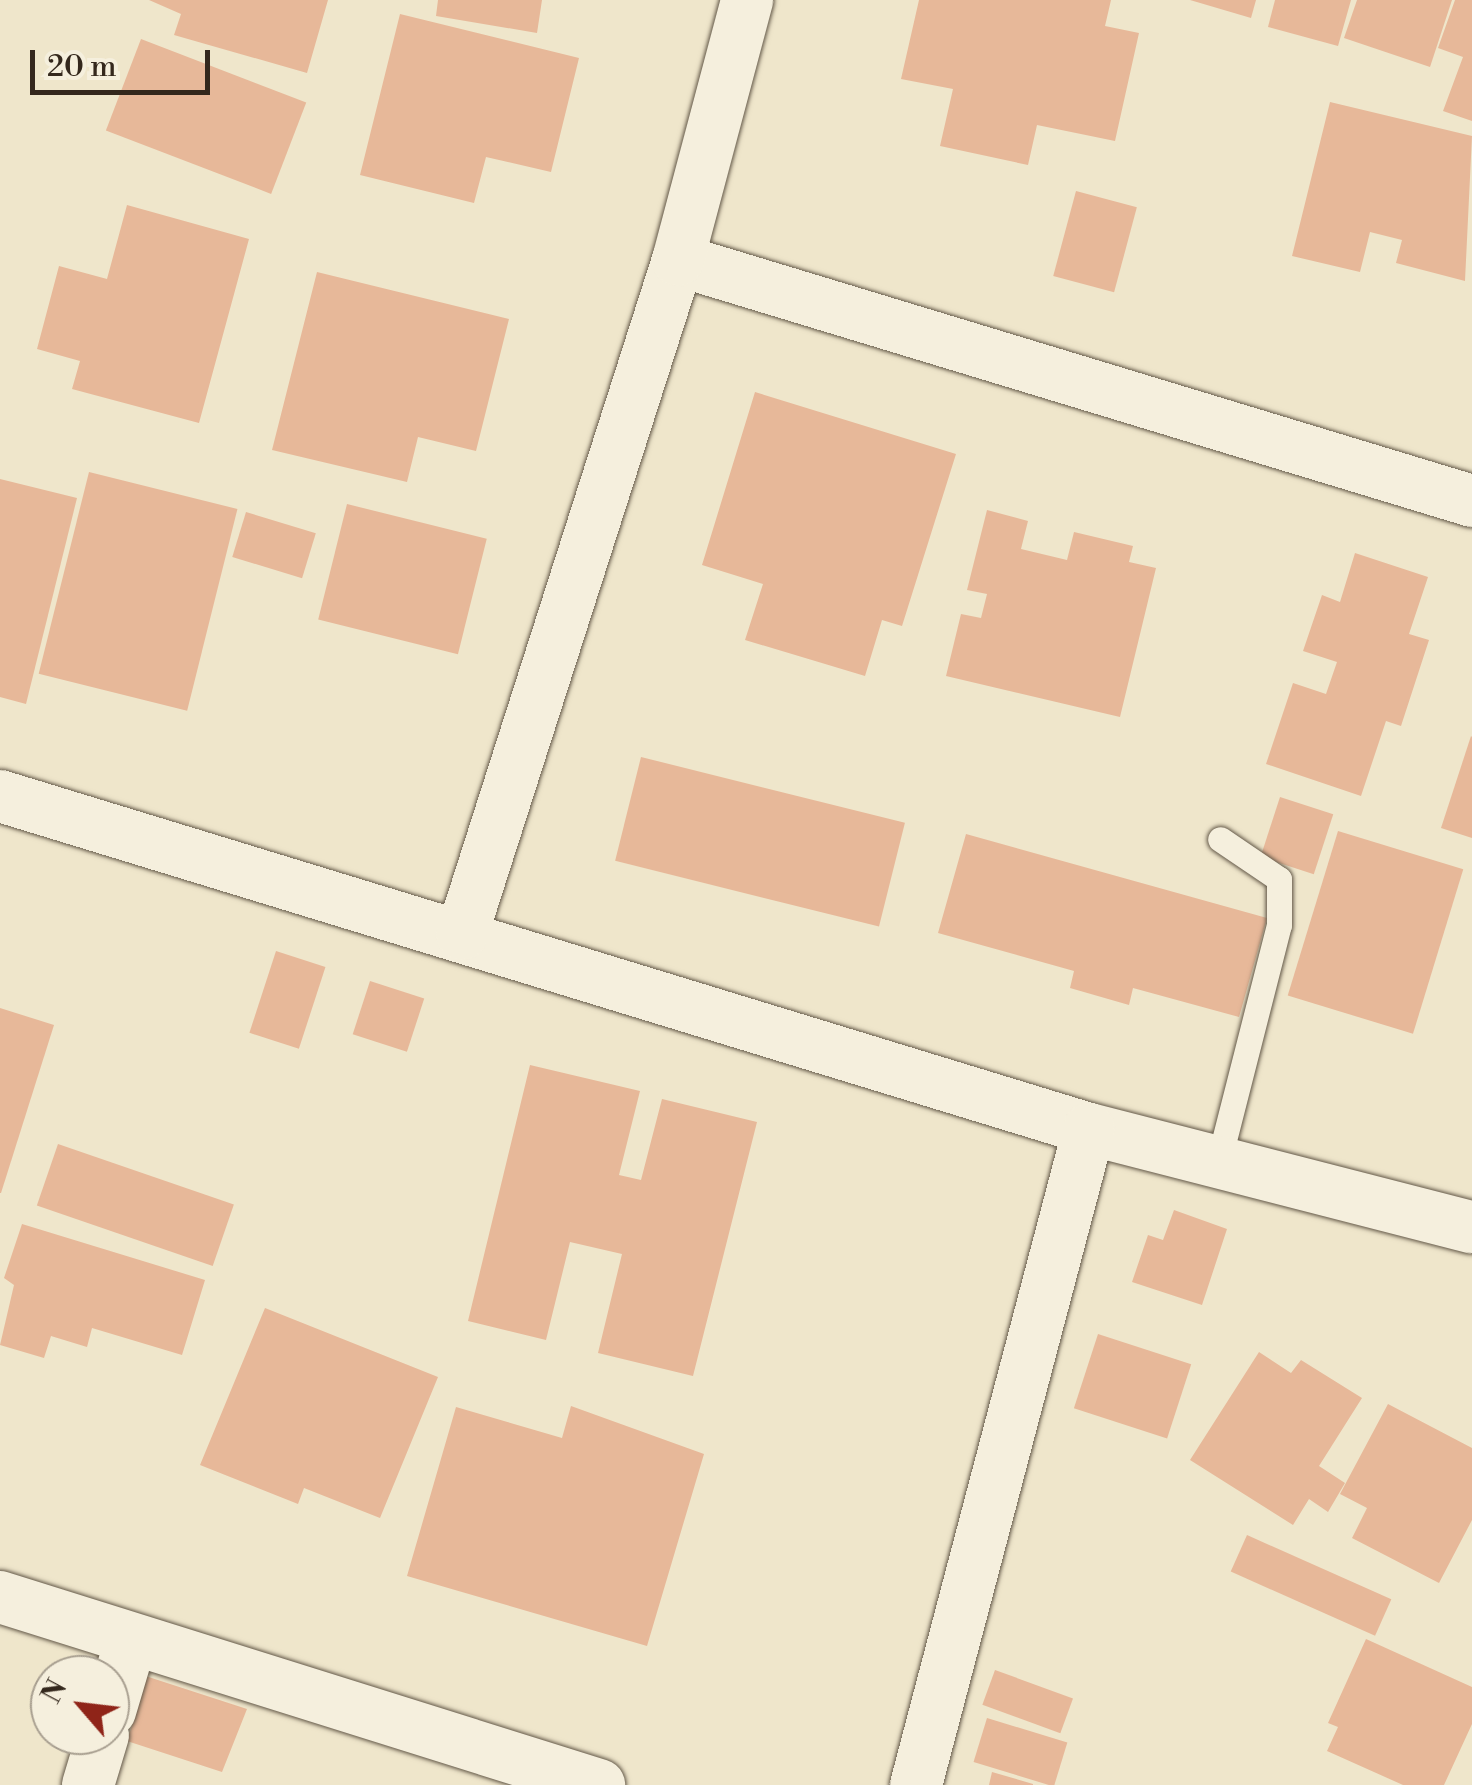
<!DOCTYPE html>
<html>
<head>
<meta charset="utf-8">
<style>
  body { margin:0 }
  #map { position:relative; width:1472px; height:1785px; overflow:hidden; background:#efe6cb; font-family:"Libre Bodoni",serif }
  div>[style] { position:absolute }
  .building>* { inset:0; background:#e7b899; transform-origin:0 0 }
  .roads { filter:drop-shadow(0 0 2px #635848) drop-shadow(0 0 2px #635848) }
  .lane>* { height:25px; margin:-12.5px; padding:0 12.5px; transform-origin:12.5px; border-radius:12.5px; background:#f5efdd }
  .street>* { height:52px; margin:-26px; padding:0 26px; transform-origin:26px; border-radius:26px; background:#f5efdd }
  span { translate:-50% -50%; white-space:nowrap; text-align:center; line-height:1.15; -webkit-text-stroke:10px #f5efdd; paint-order:stroke }
  .north { position:absolute; left:30px; top:1655px; width:100px; height:100px; box-sizing:border-box; background:#f5efdd; border:2px solid #a89f90; border-radius:50%; rotate:298deg; font-size:28px; font-weight:700; line-height:40px; text-align:center; color:#34281d }
  .north::after { content:''; display:block; margin:auto; width:35px; height:45px; background:#8f2418; clip-path:polygon(50% 0,100% 100%,50% 72%,0 100%) }
  .scale { position:absolute; left:30px; top:50px; width:180px; height:45px; box-sizing:border-box; border:5px solid #34281d; border-top:0; padding-left:12px; font-size:30px; line-height:35px; white-space:nowrap; color:#34281d; -webkit-text-stroke:8px #f5efdd; paint-order:stroke }
</style>
</head>
<body>
<div id="map">
  <div class="building">
    <i style="clip-path:polygon(149px 0,328px 0,307px 73px,174px 35px,181px 14px)"></i>
    <i style="clip-path:polygon(438px 0,542px 0,537px 33px,436px 16px)"></i>
    <i style="clip-path:polygon(919px 0,1111px 0,1105px 26px,1139px 33px,1115px 141px,1037px 125px,1028px 165px,940px 146px,953px 89px,901px 79px)"></i>
    <i style="clip-path:polygon(1190px 0,1256px 0,1251px 18px)"></i>
    <i style="clip-path:polygon(1275px 0,1351px 0,1338px 46px,1268px 27px)"></i>
    <i style="clip-path:polygon(1357px 0,1452px 0,1430px 67px,1344px 38px)"></i>
    <i style="clip-path:polygon(1455px 0,1472px 0,1472px 121px,1443px 111px,1463px 57px,1438px 48px)"></i>
    <i style="clip-path:polygon(400px 14px,579px 58px,551px 172px,486px 157px,474px 203px,360px 175px)"></i>
    <i style="left:141px;top:39px;width:177px;height:98px;rotate:21deg"></i>
    <i style="clip-path:polygon(1330px 102px,1472px 136px,1465px 281px,1396px 263px,1402px 240px,1370px 232px,1360px 272px,1292px 256px)"></i>
    <i style="left:1076px;top:191px;width:63px;height:88px;rotate:15deg"></i>
    <i style="clip-path:polygon(127px 205px,249px 239px,199px 423px,72px 389px,80px 361px,37px 349px,59px 266px,107px 279px)"></i>
    <i style="clip-path:polygon(317px 272px,509px 319px,476px 451px,418px 437px,407px 482px,272px 450px)"></i>
    <i style="clip-path:polygon(755px 392px,956px 454px,902px 626px,882px 620px,865px 676px,745px 640px,763px 584px,702px 565px)"></i>
    <i style="left:89px;top:472px;width:153px;height:208px;rotate:14deg"></i>
    <i style="clip-path:polygon(0 479px,77px 498px,26px 704px,0 697px)"></i>
    <i style="left:347px;top:504px;width:144px;height:119px;rotate:14deg"></i>
    <i style="clip-path:polygon(987px 510px,1028px 521px,1021px 549px,1067px 560px,1074px 532px,1133px 546px,1129px 562px,1156px 568px,1120px 717px,946px 676px,961px 614px,981px 618px,987px 594px,967px 590px)"></i>
    <i style="left:246px;top:512px;width:73px;height:47px;rotate:17deg"></i>
    <i style="clip-path:polygon(1355px 553px,1428px 577px,1409px 634px,1429px 640px,1401px 726px,1386px 721px,1361px 796px,1266px 764px,1293px 683px,1326px 694px,1337px 662px,1303px 651px,1322px 595px,1340px 602px)"></i>
    <i style="clip-path:polygon(1471px 736px,1472px 737px,1472px 838px,1441px 828px)"></i>
    <i style="left:641px;top:757px;width:272px;height:107px;rotate:14deg"></i>
    <i style="left:1280px;top:797px;width:56px;height:63px;rotate:18deg"></i>
    <i style="left:1338px;top:831px;width:131px;height:172px;rotate:17deg"></i>
    <i style="clip-path:polygon(966px 834px,1267px 918px,1239px 1017px,1133px 988px,1129px 1005px,1070px 988px,1074px 971px,938px 933px)"></i>
    <i style="left:276px;top:951px;width:52px;height:86px;rotate:18deg"></i>
    <i style="left:370px;top:981px;width:57px;height:56px;rotate:18deg"></i>
    <i style="clip-path:polygon(0 1008px,54px 1025px,1px 1193px,0 1193px)"></i>
    <i style="clip-path:polygon(530px 1065px,640px 1091px,619px 1175px,641px 1180px,662px 1099px,757px 1122px,693px 1376px,598px 1353px,622px 1254px,570px 1242px,546px 1340px,468px 1321px)"></i>
    <i style="left:58px;top:1144px;width:186px;height:65px;rotate:19deg"></i>
    <i style="clip-path:polygon(1174px 1210px,1227px 1229px,1202px 1305px,1132px 1282px,1148px 1235px,1163px 1240px)"></i>
    <i style="clip-path:polygon(22px 1224px,205px 1280px,182px 1355px,92px 1328px,87px 1347px,51px 1336px,44px 1358px,0 1345px,14px 1285px,4px 1278px)"></i>
    <i style="clip-path:polygon(265px 1308px,438px 1377px,380px 1518px,304px 1488px,298px 1504px,200px 1465px)"></i>
    <i style="left:1098px;top:1334px;width:98px;height:78px;rotate:18deg"></i>
    <i style="clip-path:polygon(1259px 1352px,1291px 1373px,1301px 1360px,1362px 1398px,1319px 1466px,1345px 1483px,1328px 1512px,1309px 1499px,1293px 1525px,1190px 1460px)"></i>
    <i style="clip-path:polygon(1388px 1404px,1472px 1448px,1472px 1520px,1439px 1583px,1352px 1538px,1367px 1508px,1340px 1494px)"></i>
    <i style="clip-path:polygon(571px 1406px,704px 1454px,647px 1646px,407px 1576px,456px 1407px,562px 1438px)"></i>
    <i style="left:1247px;top:1535px;width:158px;height:40px;rotate:24deg"></i>
    <i style="clip-path:polygon(1366px 1639px,1472px 1687px,1472px 1724px,1444px 1785px,1403px 1785px,1327px 1751px,1338px 1727px,1328px 1723px)"></i>
    <i style="clip-path:polygon(127px 1670px,247px 1709px,222px 1772px,127px 1741px,135px 1716px)"></i>
    <i style="left:995px;top:1670px;width:83px;height:37px;rotate:20deg"></i>
    <i style="left:987px;top:1718px;width:84px;height:46px;rotate:17deg"></i>
    <i style="clip-path:polygon(992px 1772px,1033px 1784px,1033px 1785px,989px 1785px)"></i>
  </div>
  <div class="roads">
    <div class="lane">
      <i style="left:1219px;top:1160px;width:243px;rotate:-75.7deg"></i>
      <i style="left:1279px;top:925px;width:46px;rotate:-90deg"></i>
      <i style="left:1279px;top:879px;width:71px;rotate:-145.9deg"></i>
    </div>
    <div class="street">
      <i style="left:678px;top:260px;width:830px;rotate:16.88deg"></i>
      <i style="left:0;top:796px;width:1139px;rotate:17deg"></i>
      <i style="left:1089px;top:1129px;width:395px;rotate:14.4deg"></i>
      <i style="left:462px;top:934px;width:708px;rotate:-72.23deg"></i>
      <i style="left:678px;top:260px;width:269px;rotate:-75.1deg"></i>
      <i style="left:0;top:1597px;width:628px;rotate:17.42deg"></i>
      <i style="left:110px;top:1711px;width:74px;rotate:-73.5deg"></i>
      <i style="left:88px;top:1785px;width:52px;rotate:-73.3deg"></i>
      <i style="left:916px;top:1785px;width:678px;rotate:-75.23deg"></i>
    </div>
  </div>
  <div class="north">N</div>
  <div class="scale">20 m</div>
</div>
</body>
</html>
